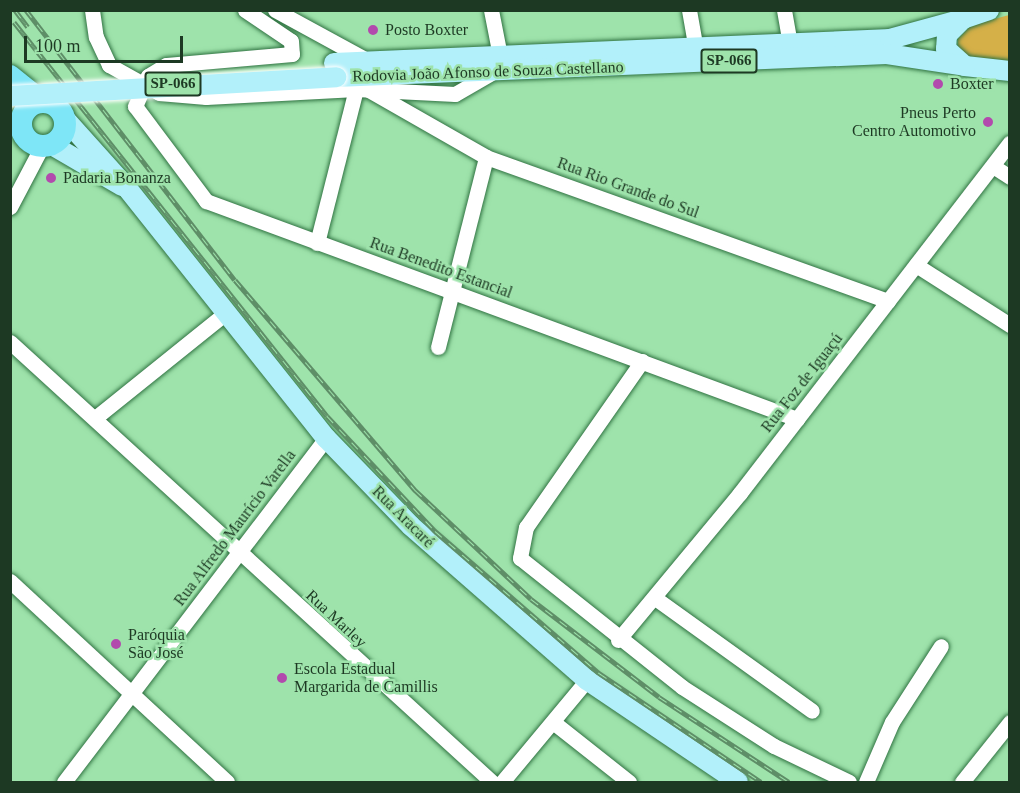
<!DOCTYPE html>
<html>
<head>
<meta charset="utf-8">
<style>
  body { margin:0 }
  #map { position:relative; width:1020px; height:793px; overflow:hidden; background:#9ee3ab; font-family:Georgia,serif }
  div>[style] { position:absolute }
  .green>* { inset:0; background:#d5b048 }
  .roads { filter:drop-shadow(0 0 2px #307342) drop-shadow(0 0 2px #307342) }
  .minor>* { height:15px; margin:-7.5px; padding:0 7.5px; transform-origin:7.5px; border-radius:7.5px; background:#fff }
  .major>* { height:20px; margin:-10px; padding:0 10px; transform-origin:10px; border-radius:10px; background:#b2f0fa }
  .highway>* { height:22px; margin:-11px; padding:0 11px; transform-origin:11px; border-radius:11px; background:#7ee6f7 }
  .highway>.ring { margin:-11px; padding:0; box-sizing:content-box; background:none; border:22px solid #7ee6f7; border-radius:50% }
  .rail>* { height:5px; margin-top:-2.5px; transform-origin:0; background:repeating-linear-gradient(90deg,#9ee3ab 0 9px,#5e8e67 0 18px); box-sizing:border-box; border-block:2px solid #5e8e67 }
  .bridges { filter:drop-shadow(0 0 2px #fff) drop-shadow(0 0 2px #fff) }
  .major-bridge>* { height:20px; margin:-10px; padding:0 10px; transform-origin:10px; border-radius:10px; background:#b2f0fa }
  .dots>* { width:16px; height:16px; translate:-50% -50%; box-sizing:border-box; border:3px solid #9ee3ab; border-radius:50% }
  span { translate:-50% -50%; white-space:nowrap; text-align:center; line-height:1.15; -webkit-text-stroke:5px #9ee3ab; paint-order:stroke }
  .shield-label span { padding:2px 4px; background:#9ee3ab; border:2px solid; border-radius:4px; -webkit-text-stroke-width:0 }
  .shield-label { font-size:15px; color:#1d3923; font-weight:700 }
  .poi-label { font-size:16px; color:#1d3923 }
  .left { translate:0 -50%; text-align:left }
  .right { translate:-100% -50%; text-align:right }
  .street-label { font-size:16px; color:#1d3923 }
  .frame { position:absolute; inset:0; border:12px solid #1d3923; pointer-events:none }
  .scale { position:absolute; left:24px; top:36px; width:159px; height:27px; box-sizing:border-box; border:3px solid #1d3923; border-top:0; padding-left:8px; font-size:18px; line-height:21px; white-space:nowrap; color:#1d3923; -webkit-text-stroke:4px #9ee3ab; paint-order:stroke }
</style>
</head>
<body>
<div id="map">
  <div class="green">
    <i style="clip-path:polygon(1009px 15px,1009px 63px,971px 60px,958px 52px,958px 39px,972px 25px)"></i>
  </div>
  <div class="roads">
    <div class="minor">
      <i style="left:92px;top:10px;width:27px;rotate:82deg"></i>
      <i style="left:96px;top:37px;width:31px;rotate:65deg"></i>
      <i style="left:109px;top:65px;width:57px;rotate:29.2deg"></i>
      <i style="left:159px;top:93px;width:47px;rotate:4.9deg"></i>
      <i style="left:206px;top:97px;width:150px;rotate:-3.1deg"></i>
      <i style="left:356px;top:89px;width:99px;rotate:2.9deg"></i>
      <i style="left:455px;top:94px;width:44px;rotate:-30.1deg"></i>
      <i style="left:245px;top:10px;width:55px;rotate:34deg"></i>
      <i style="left:291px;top:41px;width:13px;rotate:86deg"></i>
      <i style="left:292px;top:54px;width:126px;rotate:175deg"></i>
      <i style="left:166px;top:65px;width:21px;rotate:149deg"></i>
      <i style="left:148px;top:76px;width:33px;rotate:113deg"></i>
      <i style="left:135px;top:106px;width:119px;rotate:53.2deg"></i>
      <i style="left:206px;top:201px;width:630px;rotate:20.25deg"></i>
      <i style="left:275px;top:10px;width:102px;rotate:28.6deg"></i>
      <i style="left:491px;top:10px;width:47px;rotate:78.9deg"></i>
      <i style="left:689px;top:10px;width:39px;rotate:80deg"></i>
      <i style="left:784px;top:10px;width:35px;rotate:80deg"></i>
      <i style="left:367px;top:89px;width:137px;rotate:29.7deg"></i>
      <i style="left:486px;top:157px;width:427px;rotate:19.7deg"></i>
      <i style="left:993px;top:166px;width:20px;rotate:33deg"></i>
      <i style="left:10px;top:207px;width:69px;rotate:-62.3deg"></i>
      <i style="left:317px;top:243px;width:159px;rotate:-75.8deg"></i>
      <i style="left:916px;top:265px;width:112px;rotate:32.6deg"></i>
      <i style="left:10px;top:342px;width:653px;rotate:42.39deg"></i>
      <i style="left:438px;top:347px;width:196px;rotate:-75.8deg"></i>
      <i style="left:642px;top:361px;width:203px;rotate:124.9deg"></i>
      <i style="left:526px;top:527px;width:32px;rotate:101deg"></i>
      <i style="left:520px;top:558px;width:207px;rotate:38.5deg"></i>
      <i style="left:682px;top:687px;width:109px;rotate:32.7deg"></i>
      <i style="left:774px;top:746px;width:83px;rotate:25.6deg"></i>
      <i style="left:95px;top:418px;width:169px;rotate:-38.8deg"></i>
      <i style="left:10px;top:581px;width:296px;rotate:42.8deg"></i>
      <i style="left:655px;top:598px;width:193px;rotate:35.7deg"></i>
      <i style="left:618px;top:640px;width:191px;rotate:-50.3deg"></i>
      <i style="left:740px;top:493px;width:442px;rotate:-52.4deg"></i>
      <i style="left:553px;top:722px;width:97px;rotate:38.3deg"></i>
      <i style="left:64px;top:782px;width:432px;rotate:-52.7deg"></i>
      <i style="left:502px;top:782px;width:133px;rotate:-50.2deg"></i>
      <i style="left:866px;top:782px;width:65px;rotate:-66.6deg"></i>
      <i style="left:892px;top:722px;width:90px;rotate:-57.2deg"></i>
      <i style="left:962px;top:782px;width:77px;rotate:-51.3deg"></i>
    </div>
    <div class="major">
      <i style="left:989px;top:10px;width:28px;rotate:161deg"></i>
      <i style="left:963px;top:19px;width:23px;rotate:135deg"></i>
      <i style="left:947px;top:35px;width:14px;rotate:94deg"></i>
      <i style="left:946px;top:49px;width:25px;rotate:42deg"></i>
      <i style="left:965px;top:66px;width:45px;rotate:6.3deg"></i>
      <i style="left:334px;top:63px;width:557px;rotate:-2.47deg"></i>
      <i style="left:890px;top:39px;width:76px;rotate:-15.3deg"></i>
      <i style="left:336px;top:77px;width:551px;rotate:-2.39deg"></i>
      <i style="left:887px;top:54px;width:79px;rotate:8.7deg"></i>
      <i style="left:65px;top:119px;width:93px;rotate:48.1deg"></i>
      <i style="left:127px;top:188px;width:320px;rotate:51.5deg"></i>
      <i style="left:326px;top:438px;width:122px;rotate:46deg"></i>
      <i style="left:411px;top:526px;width:234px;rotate:41.2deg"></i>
      <i style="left:587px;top:680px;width:182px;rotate:34deg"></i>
      <i style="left:52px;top:145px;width:81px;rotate:30.4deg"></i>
    </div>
    <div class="highway">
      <i style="left:10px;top:76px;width:40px;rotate:39deg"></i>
      <i class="ring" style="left:21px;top:102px;width:22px;height:22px"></i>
    </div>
  </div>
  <div class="rail">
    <i style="left:15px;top:10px;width:21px;rotate:53deg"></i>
    <i style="left:26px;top:10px;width:341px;rotate:52.3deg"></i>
    <i style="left:235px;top:280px;width:277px;rotate:49.4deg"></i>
    <i style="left:415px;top:490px;width:159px;rotate:43.2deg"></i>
    <i style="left:531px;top:599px;width:161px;rotate:37.4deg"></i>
    <i style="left:659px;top:697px;width:155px;rotate:33.2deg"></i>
    <i style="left:14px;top:22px;width:503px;rotate:51.54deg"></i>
    <i style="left:327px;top:416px;width:158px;rotate:46.8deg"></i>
    <i style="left:435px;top:531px;width:217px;rotate:40.9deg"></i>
    <i style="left:599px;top:673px;width:195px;rotate:33.9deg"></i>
  </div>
  <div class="bridges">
    <div class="major-bridge">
      <i style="left:10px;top:96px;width:327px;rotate:-3.3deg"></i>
    </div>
  </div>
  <div class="dots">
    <i style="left:373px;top:30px;background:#b24aad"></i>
    <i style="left:938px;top:84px;background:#b24aad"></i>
    <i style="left:988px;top:122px;background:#b24aad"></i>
    <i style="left:51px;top:178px;background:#b24aad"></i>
    <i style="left:116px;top:644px;background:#b24aad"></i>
    <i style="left:282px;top:678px;background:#b24aad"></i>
  </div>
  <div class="shield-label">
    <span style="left:729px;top:61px">SP-066</span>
    <span style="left:173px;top:84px">SP-066</span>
  </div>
  <div class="poi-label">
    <span class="left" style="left:385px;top:30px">Posto Boxter</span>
    <span class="left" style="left:950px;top:84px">Boxter</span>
    <span class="right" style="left:976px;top:122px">Pneus Perto<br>Centro Automotivo</span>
    <span class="left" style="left:63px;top:178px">Padaria Bonanza</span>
    <span class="left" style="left:128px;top:644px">Paróquia<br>São José</span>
    <span class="left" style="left:294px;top:678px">Escola Estadual<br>Margarida de Camillis</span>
  </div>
  <div class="street-label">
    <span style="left:488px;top:72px;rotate:-2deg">Rodovia João Afonso de Souza Castellano</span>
    <span style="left:628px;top:188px;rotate:20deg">Rua Rio Grande do Sul</span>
    <span style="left:441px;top:268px;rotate:20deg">Rua Benedito Estancial</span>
    <span style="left:802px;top:383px;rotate:-52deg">Rua Foz de Iguaçú</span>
    <span style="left:403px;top:517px;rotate:45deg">Rua Aracaré</span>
    <span style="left:235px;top:528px;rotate:-53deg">Rua Alfredo Maurício Varella</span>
    <span style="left:336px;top:619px;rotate:43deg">Rua Marley</span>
  </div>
  <div class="frame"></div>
  <div class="scale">100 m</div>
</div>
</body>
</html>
